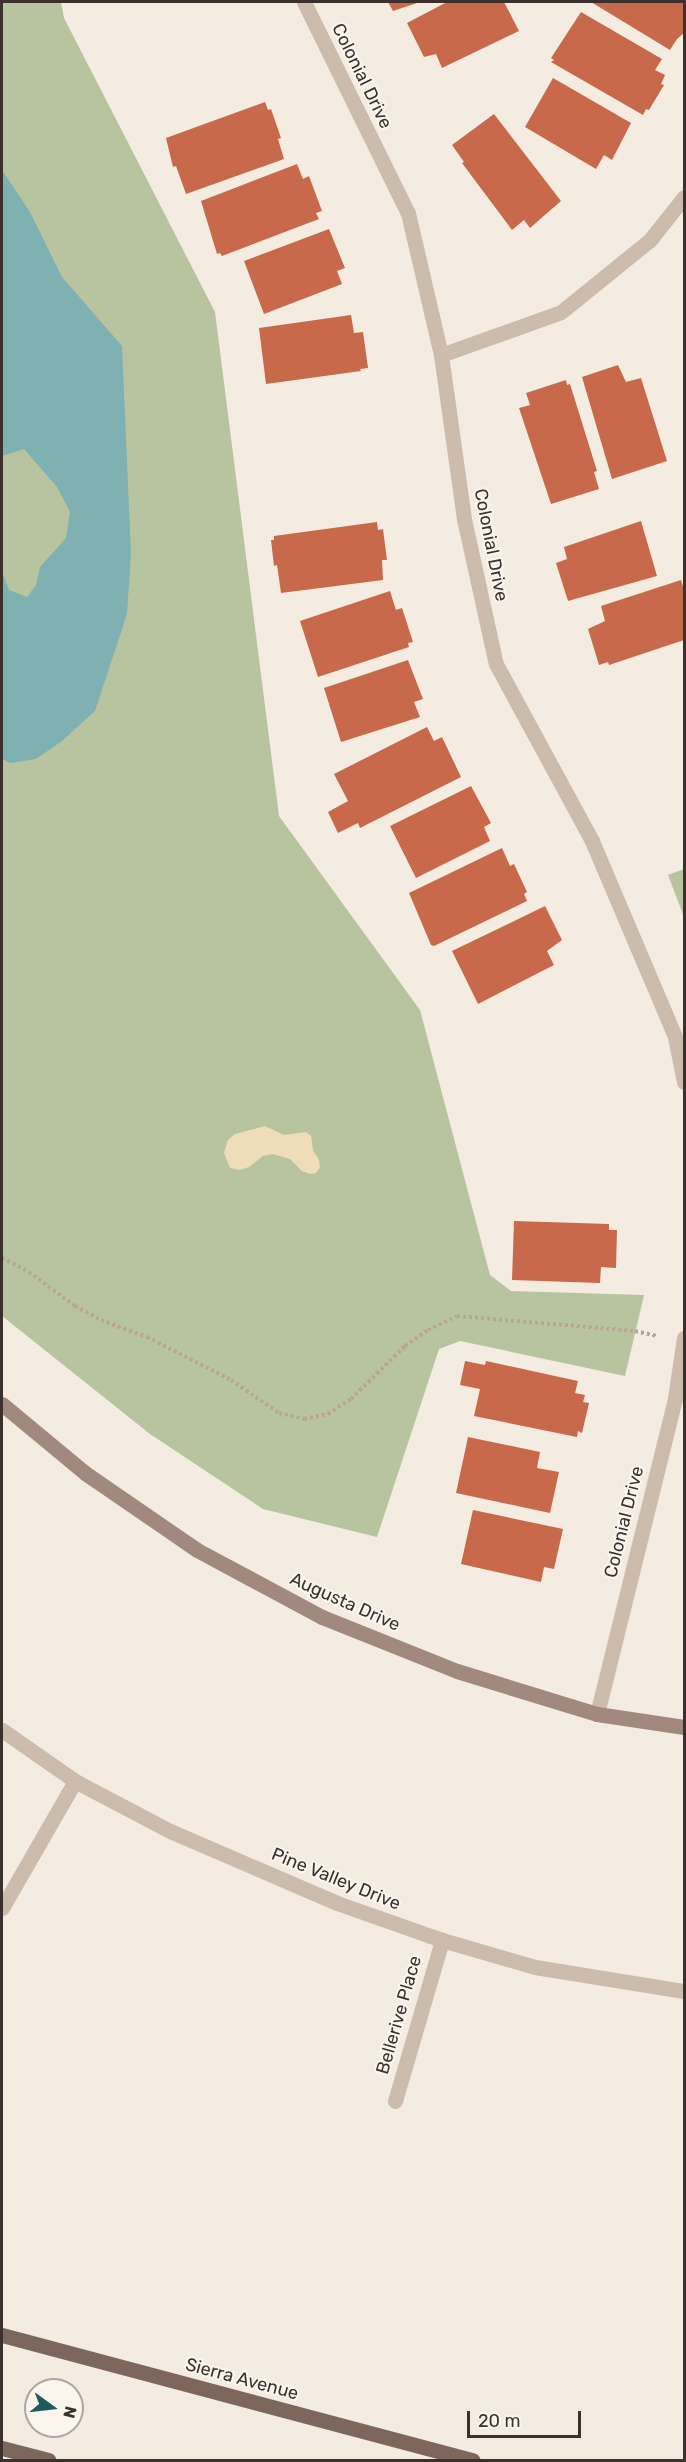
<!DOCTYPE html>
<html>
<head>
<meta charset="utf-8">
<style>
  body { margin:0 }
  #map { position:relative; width:686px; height:2462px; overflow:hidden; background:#f4ebe1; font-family:Rubik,sans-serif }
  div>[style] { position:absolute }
  .green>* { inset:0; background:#b8c4a0 }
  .sand>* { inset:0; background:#efdcb8 }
  .water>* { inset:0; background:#7fb0b2 }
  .building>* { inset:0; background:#c8694b }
  .path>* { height:4px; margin-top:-2px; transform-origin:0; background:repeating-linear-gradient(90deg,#b9a596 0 3px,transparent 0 6px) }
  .street>* { height:15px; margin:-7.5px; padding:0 7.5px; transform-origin:7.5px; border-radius:7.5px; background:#cdbbac }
  .secondary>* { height:15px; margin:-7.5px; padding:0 7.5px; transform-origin:7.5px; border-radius:7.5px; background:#a18a7d }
  .primary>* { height:15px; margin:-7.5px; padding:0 7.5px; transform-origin:7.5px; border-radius:7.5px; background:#7d675c }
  span { translate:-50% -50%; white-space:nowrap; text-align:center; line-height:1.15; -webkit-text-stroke:4.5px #fbf5ee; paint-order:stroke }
  .street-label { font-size:18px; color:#3b302b }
  .frame { position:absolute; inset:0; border:3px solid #3b302b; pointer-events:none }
  .north { position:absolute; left:24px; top:2378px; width:60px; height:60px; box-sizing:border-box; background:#fbf5ee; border:2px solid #aea6a0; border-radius:50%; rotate:105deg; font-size:16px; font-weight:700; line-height:24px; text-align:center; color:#3b302b }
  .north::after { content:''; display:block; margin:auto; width:21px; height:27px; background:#1f5a5e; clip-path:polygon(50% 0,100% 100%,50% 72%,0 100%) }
  .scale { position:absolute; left:467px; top:2411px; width:114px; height:27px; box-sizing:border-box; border:3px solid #3b302b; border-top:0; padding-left:8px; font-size:18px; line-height:21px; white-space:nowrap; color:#3b302b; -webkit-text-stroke:4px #fbf5ee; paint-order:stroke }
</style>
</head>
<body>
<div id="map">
  <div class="green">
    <i style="clip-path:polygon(2px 2px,61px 2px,64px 18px,215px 312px,279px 816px,420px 1010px,490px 1275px,511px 1291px,644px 1295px,625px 1376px,460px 1341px,439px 1349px,377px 1537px,263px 1509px,150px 1434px,2px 1316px)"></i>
    <i style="clip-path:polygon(684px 869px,684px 917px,668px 875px)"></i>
  </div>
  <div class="sand">
    <i style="clip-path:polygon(265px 1126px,284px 1135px,306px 1132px,311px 1136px,313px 1150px,319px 1160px,320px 1167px,316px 1173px,310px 1174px,302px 1171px,290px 1159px,273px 1154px,263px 1156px,249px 1167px,240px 1170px,230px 1168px,224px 1153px,228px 1140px,235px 1134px)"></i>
  </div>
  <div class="water">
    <i style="clip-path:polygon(2px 170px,30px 212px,62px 277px,122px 346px,131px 553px,127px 614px,95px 711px,62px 741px,36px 759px,10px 763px,2px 759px,2px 571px,9px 590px,27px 597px,36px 585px,40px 567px,66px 538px,70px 512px,57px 487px,24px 449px,2px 456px)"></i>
  </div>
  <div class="building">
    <i style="clip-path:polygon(388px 2px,420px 2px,393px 11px)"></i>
    <i style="clip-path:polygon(447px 2px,504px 2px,519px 31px,442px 68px,436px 54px,424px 57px,407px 23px)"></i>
    <i style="clip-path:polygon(591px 2px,684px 2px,684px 33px,677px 39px,670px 50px)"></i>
    <i style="clip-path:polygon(581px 12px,662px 59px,655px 70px,665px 75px,661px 84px,664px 85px,649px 110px,646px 109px,643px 115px,551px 62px,554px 60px,551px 58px)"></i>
    <i style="clip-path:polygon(553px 78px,631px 123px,612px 160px,604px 155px,596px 169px,525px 127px)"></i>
    <i style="clip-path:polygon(265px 102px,268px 110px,271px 109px,281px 138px,278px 139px,284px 159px,186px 194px,176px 166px,173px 167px,166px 138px)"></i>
    <i style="clip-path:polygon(494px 114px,561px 201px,530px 228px,524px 220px,512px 230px,462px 163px,464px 162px,452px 145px)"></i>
    <i style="clip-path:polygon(297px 164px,303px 179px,309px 176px,322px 211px,316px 213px,319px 219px,222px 256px,220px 253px,217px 254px,201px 201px)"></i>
    <i style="clip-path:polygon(329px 229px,345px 268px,337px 271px,342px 284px,264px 314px,244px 261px)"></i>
    <i style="clip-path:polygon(351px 315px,354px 333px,363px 332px,368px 368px,360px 369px,361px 371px,266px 384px,259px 328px)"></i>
    <i style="clip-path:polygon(618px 365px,626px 382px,641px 378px,667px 461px,612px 479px,582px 377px)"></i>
    <i style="clip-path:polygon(566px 380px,567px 385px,570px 384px,597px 471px,594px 472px,599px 489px,551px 504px,519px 408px,530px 405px,526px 393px)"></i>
    <i style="clip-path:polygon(641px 521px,657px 576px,568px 601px,556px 563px,567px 559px,564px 547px)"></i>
    <i style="clip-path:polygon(377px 522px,378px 530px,383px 529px,387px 560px,382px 560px,383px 580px,281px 593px,277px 565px,274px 566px,271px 540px,274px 540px,274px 536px)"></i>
    <i style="clip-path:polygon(681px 580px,684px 590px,684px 640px,609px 665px,608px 662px,599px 665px,588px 629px,605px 621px,601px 606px)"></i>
    <i style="clip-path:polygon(390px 591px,396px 610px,402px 608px,413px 642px,408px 643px,409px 647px,318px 677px,300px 621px)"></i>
    <i style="clip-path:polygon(408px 660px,423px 699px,414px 702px,420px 717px,341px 742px,324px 688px)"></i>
    <i style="clip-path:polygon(427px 727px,434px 741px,442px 737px,461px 777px,360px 828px,358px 823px,338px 833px,328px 812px,348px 801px,334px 774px)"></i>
    <i style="clip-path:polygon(471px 786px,491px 823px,484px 827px,490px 841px,416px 878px,390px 826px)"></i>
    <i style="clip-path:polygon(502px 848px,510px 866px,514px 864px,527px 892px,524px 894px,527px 901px,434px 946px,431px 945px,409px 893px)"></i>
    <i style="clip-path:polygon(545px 906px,562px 940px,547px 951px,554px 965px,478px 1004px,452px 951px)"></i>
    <i style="clip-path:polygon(514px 1221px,609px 1224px,609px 1230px,617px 1230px,616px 1268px,601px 1267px,600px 1283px,512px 1280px)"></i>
    <i style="clip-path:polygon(465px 1361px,485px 1365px,486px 1361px,578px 1381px,575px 1393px,585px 1395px,583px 1402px,589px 1403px,582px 1433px,578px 1431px,577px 1437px,474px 1416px,480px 1389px,460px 1385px)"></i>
    <i style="clip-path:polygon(468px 1437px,540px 1452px,537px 1468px,559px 1472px,550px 1513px,456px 1493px)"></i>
    <i style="clip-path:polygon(473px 1510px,563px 1529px,554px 1569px,544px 1567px,541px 1582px,461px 1564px)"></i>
  </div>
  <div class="path">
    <i style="left:2px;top:1258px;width:30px;rotate:27deg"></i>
    <i style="left:29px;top:1272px;width:57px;rotate:36.5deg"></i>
    <i style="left:75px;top:1306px;width:30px;rotate:28deg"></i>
    <i style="left:101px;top:1320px;width:49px;rotate:20.3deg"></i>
    <i style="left:147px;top:1337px;width:94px;rotate:27.1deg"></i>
    <i style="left:231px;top:1380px;width:58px;rotate:34.5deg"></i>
    <i style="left:279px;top:1413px;width:26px;rotate:13deg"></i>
    <i style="left:304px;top:1419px;width:25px;rotate:-12deg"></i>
    <i style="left:328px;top:1414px;width:27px;rotate:-33deg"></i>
    <i style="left:351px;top:1399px;width:76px;rotate:-44.5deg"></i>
    <i style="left:405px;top:1346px;width:28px;rotate:-35deg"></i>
    <i style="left:428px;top:1330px;width:32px;rotate:-26deg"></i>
    <i style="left:457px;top:1316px;width:179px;rotate:4.8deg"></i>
    <i style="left:635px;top:1331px;width:23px;rotate:13deg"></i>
  </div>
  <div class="street">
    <i style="left:304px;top:2px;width:235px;rotate:63.8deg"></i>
    <i style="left:408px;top:213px;width:146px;rotate:76.9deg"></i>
    <i style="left:441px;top:355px;width:166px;rotate:82deg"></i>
    <i style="left:464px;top:519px;width:148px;rotate:77.6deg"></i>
    <i style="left:496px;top:664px;width:201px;rotate:61.5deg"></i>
    <i style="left:592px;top:841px;width:213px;rotate:67deg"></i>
    <i style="left:675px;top:1037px;width:46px;rotate:78.7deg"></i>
    <i style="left:441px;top:355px;width:127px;rotate:-19.7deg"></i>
    <i style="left:561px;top:312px;width:114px;rotate:-39deg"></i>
    <i style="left:650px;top:240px;width:55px;rotate:-51.7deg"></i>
    <i style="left:597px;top:1714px;width:325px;rotate:-76.1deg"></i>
    <i style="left:675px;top:1398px;width:61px;rotate:-81.5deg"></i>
    <i style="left:2px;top:1730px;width:89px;rotate:34.9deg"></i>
    <i style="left:75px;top:1781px;width:107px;rotate:27.8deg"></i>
    <i style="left:170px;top:1831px;width:182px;rotate:23.3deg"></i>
    <i style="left:337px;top:1903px;width:111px;rotate:19.4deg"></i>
    <i style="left:442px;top:1940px;width:97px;rotate:16.2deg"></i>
    <i style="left:535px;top:1967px;width:151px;rotate:9.2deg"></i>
    <i style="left:2px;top:1908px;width:146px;rotate:-60.1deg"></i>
    <i style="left:395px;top:2101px;width:168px;rotate:-73.7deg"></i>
  </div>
  <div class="secondary">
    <i style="left:2px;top:1404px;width:108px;rotate:39.7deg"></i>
    <i style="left:85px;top:1473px;width:136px;rotate:34.5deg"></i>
    <i style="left:197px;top:1550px;width:142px;rotate:28.2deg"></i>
    <i style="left:322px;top:1617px;width:145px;rotate:21.8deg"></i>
    <i style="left:457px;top:1671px;width:146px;rotate:17.1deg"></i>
    <i style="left:597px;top:1714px;width:88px;rotate:8.5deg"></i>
  </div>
  <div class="primary">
    <i style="left:2px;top:2335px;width:487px;rotate:14.9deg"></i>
    <i style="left:2px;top:2448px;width:48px;rotate:14.6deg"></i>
  </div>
  <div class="street-label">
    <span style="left:362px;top:76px;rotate:64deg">Colonial Drive</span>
    <span style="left:491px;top:545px;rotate:79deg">Colonial Drive</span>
    <span style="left:624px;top:1522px;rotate:-76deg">Colonial Drive</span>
    <span style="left:345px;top:1602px;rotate:24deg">Augusta Drive</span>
    <span style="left:336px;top:1879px;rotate:22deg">Pine Valley Drive</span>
    <span style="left:399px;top:2015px;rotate:-74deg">Bellerive Place</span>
    <span style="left:242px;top:2379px;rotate:15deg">Sierra Avenue</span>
  </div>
  <div class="frame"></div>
  <div class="north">N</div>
  <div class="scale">20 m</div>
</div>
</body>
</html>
